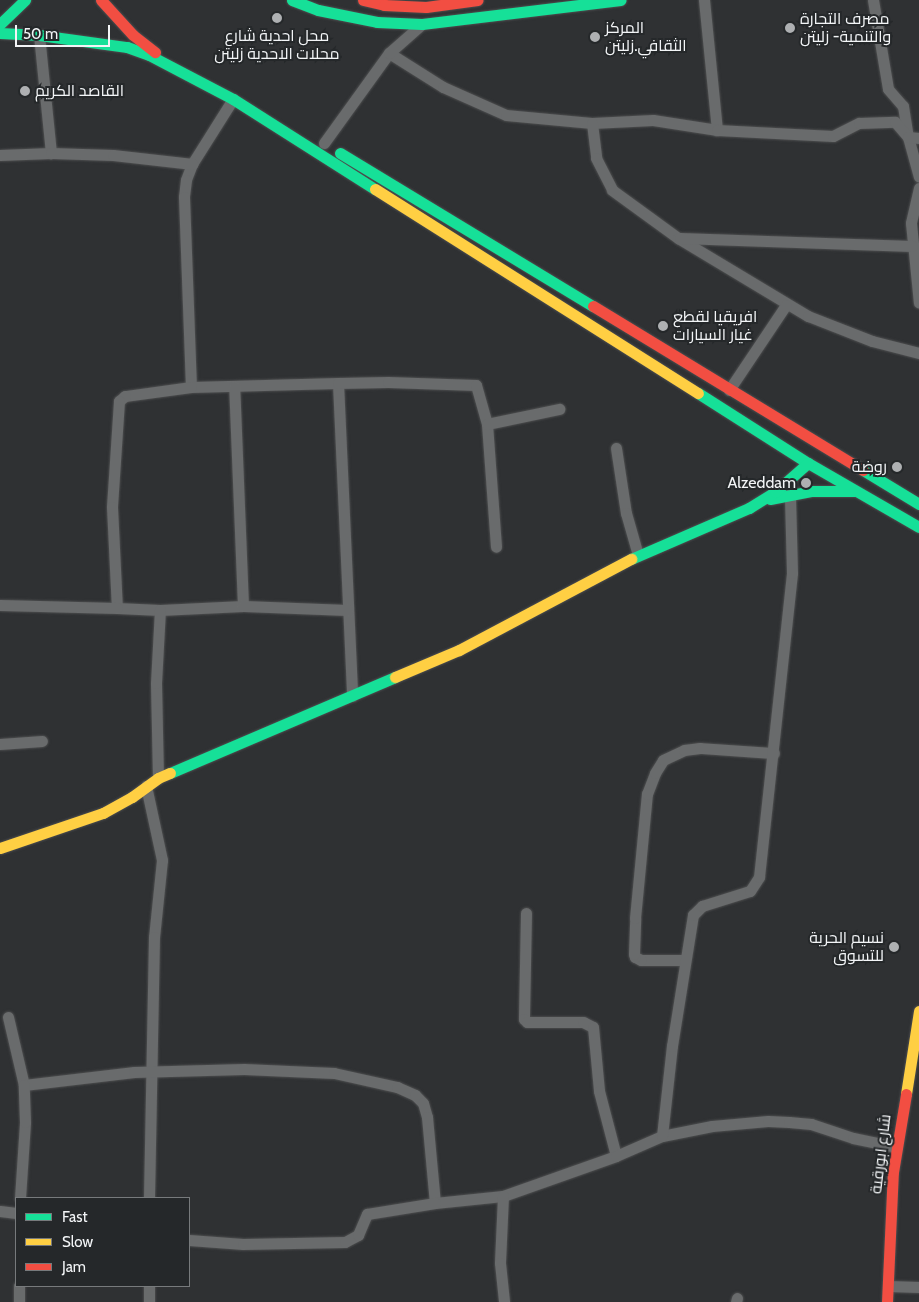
<!DOCTYPE html>
<html>
<head>
<meta charset="utf-8">
<style>
  body { margin:0 }
  #map { position:relative; width:919px; height:1302px; overflow:hidden; background:#2f3133; font-family:Cabin,Cairo,sans-serif }
  div>[style] { position:absolute }
  .roads { filter:drop-shadow(0 0 1px #4d4e4f) drop-shadow(0 0 1px #4d4e4f) }
  .street>* { height:11px; margin:-5.5px; padding:0 5.5px; transform-origin:5.5px; border-radius:5.5px; background:#696b6c }
  .fast>* { height:11px; margin:-5.5px; padding:0 5.5px; transform-origin:5.5px; border-radius:5.5px; background:#16e098 }
  .slow>* { height:11px; margin:-5.5px; padding:0 5.5px; transform-origin:5.5px; border-radius:5.5px; background:#ffcf43 }
  .jam>* { height:11px; margin:-5.5px; padding:0 5.5px; transform-origin:5.5px; border-radius:5.5px; background:#f24e42 }
  .dots>* { width:14px; height:14px; translate:-50% -50%; box-sizing:border-box; border:2px solid #25282a; border-radius:50% }
  span { translate:-50% -50%; white-space:nowrap; text-align:center; line-height:1.15; -webkit-text-stroke:4px #25282a; paint-order:stroke }
  .poi-label { font-size:16px; color:#f3f5f7 }
  .left { translate:0 -50%; text-align:left }
  .right { translate:-100% -50%; text-align:right }
  .street-label { font-size:16px; color:#f3f5f7 }
  .legend { position:absolute; left:15px; top:1197px; width:175px; height:90px; box-sizing:border-box; background:#25282a; border:1px solid #777a7c; margin:0; padding:6px 9px; list-style:none; font-size:15px; color:#f3f5f7 }
  .legend li { display:flex; align-items:center; gap:10px; height:25px }
  .legend b { width:25px; border:1px solid #777a7c }
  .scale { position:absolute; left:15px; top:25px; width:95px; height:22px; box-sizing:border-box; border:2px solid #f3f5f7; border-top:0; padding-left:6px; font-size:15px; line-height:18px; white-space:nowrap; color:#f3f5f7; -webkit-text-stroke:4px #25282a; paint-order:stroke }
</style>
</head>
<body>
<div id="map">
  <div class="roads">
    <div class="street">
      <i style="left:704px;top:0;width:131px;rotate:84.3deg"></i>
      <i style="left:873px;top:0;width:90px;rotate:80.4deg"></i>
      <i style="left:888px;top:89px;width:23px;rotate:49deg"></i>
      <i style="left:903px;top:106px;width:31px;rotate:81deg"></i>
      <i style="left:908px;top:137px;width:41px;rotate:74.6deg"></i>
      <i style="left:39px;top:35px;width:119px;rotate:84.2deg"></i>
      <i style="left:389px;top:53px;width:64px;rotate:32.2deg"></i>
      <i style="left:443px;top:87px;width:69px;rotate:24deg"></i>
      <i style="left:506px;top:115px;width:86px;rotate:5.3deg"></i>
      <i style="left:592px;top:123px;width:61px;rotate:-2.8deg"></i>
      <i style="left:653px;top:120px;width:65px;rotate:8.9deg"></i>
      <i style="left:717px;top:130px;width:116px;rotate:3deg"></i>
      <i style="left:833px;top:136px;width:29px;rotate:-27deg"></i>
      <i style="left:859px;top:123px;width:36px;rotate:-2deg"></i>
      <i style="left:895px;top:122px;width:20px;rotate:49deg"></i>
      <i style="left:908px;top:137px;width:11px;rotate:5deg"></i>
      <i style="left:233px;top:99px;width:77px;rotate:122.2deg"></i>
      <i style="left:192px;top:164px;width:17px;rotate:111deg"></i>
      <i style="left:186px;top:180px;width:17px;rotate:97deg"></i>
      <i style="left:184px;top:197px;width:190px;rotate:87.9deg"></i>
      <i style="left:191px;top:387px;width:147px;rotate:-1.6deg"></i>
      <i style="left:338px;top:383px;width:313px;rotate:87.4deg"></i>
      <i style="left:592px;top:123px;width:35px;rotate:83deg"></i>
      <i style="left:596px;top:158px;width:36px;rotate:63deg"></i>
      <i style="left:612px;top:190px;width:82px;rotate:36deg"></i>
      <i style="left:678px;top:238px;width:152px;rotate:31deg"></i>
      <i style="left:808px;top:316px;width:69px;rotate:21.3deg"></i>
      <i style="left:872px;top:341px;width:49px;rotate:14.3deg"></i>
      <i style="left:324px;top:143px;width:111px;rotate:-54.2deg"></i>
      <i style="left:389px;top:53px;width:44px;rotate:-41.3deg"></i>
      <i style="left:0;top:155px;width:51px;rotate:-2.2deg"></i>
      <i style="left:51px;top:153px;width:62px;rotate:1.8deg"></i>
      <i style="left:113px;top:155px;width:80px;rotate:6.5deg"></i>
      <i style="left:919px;top:188px;width:36px;rotate:103deg"></i>
      <i style="left:911px;top:223px;width:80px;rotate:84.3deg"></i>
      <i style="left:680px;top:238px;width:232px;rotate:2deg"></i>
      <i style="left:338px;top:383px;width:50px;rotate:-1.1deg"></i>
      <i style="left:388px;top:382px;width:88px;rotate:2deg"></i>
      <i style="left:476px;top:385px;width:41px;rotate:74.2deg"></i>
      <i style="left:487px;top:424px;width:123px;rotate:85.8deg"></i>
      <i style="left:191px;top:387px;width:67px;rotate:172.2deg"></i>
      <i style="left:125px;top:396px;width:8px;rotate:140deg"></i>
      <i style="left:119px;top:401px;width:106px;rotate:93.8deg"></i>
      <i style="left:112px;top:507px;width:101px;rotate:87.2deg"></i>
      <i style="left:117px;top:608px;width:43px;rotate:2.7deg"></i>
      <i style="left:160px;top:610px;width:83px;rotate:-2.8deg"></i>
      <i style="left:243px;top:606px;width:220px;rotate:-92.3deg"></i>
      <i style="left:729px;top:390px;width:102px;rotate:-56.2deg"></i>
      <i style="left:487px;top:424px;width:74px;rotate:-11.8deg"></i>
      <i style="left:616px;top:448px;width:66px;rotate:81.3deg"></i>
      <i style="left:626px;top:513px;width:44px;rotate:74.1deg"></i>
      <i style="left:0;top:605px;width:117px;rotate:1.5deg"></i>
      <i style="left:243px;top:606px;width:105px;rotate:2.2deg"></i>
      <i style="left:0;top:744px;width:42px;rotate:-4.1deg"></i>
      <i style="left:158px;top:778px;width:95px;rotate:-91.2deg"></i>
      <i style="left:156px;top:683px;width:73px;rotate:-86.9deg"></i>
      <i style="left:146px;top:786px;width:76px;rotate:77.8deg"></i>
      <i style="left:162px;top:860px;width:77px;rotate:95.9deg"></i>
      <i style="left:154px;top:937px;width:261px;rotate:91.1deg"></i>
      <i style="left:526px;top:913px;width:106px;rotate:91.1deg"></i>
      <i style="left:524px;top:1019px;width:4px;rotate:45deg"></i>
      <i style="left:527px;top:1022px;width:56px"></i>
      <i style="left:583px;top:1022px;width:11px;rotate:27deg"></i>
      <i style="left:593px;top:1027px;width:64px;rotate:84.6deg"></i>
      <i style="left:599px;top:1091px;width:67px;rotate:75.3deg"></i>
      <i style="left:685px;top:960px;width:44px;rotate:180deg"></i>
      <i style="left:641px;top:960px;width:7px;rotate:-153deg"></i>
      <i style="left:635px;top:957px;width:3px;rotate:-108deg"></i>
      <i style="left:634px;top:954px;width:36px;rotate:-88deg"></i>
      <i style="left:635px;top:918px;width:125px;rotate:-84.5deg"></i>
      <i style="left:647px;top:794px;width:22px;rotate:-69deg"></i>
      <i style="left:655px;top:773px;width:15px;rotate:-58deg"></i>
      <i style="left:663px;top:760px;width:23px;rotate:-25deg"></i>
      <i style="left:684px;top:750px;width:16px;rotate:-7deg"></i>
      <i style="left:700px;top:748px;width:74px;rotate:3.9deg"></i>
      <i style="left:8px;top:1017px;width:70px;rotate:76.8deg"></i>
      <i style="left:24px;top:1085px;width:111px;rotate:-6.7deg"></i>
      <i style="left:134px;top:1072px;width:110px;rotate:-1.6deg"></i>
      <i style="left:244px;top:1069px;width:90px;rotate:2.5deg"></i>
      <i style="left:334px;top:1073px;width:65px;rotate:12.5deg"></i>
      <i style="left:397px;top:1087px;width:20px;rotate:24deg"></i>
      <i style="left:415px;top:1095px;width:11px;rotate:45deg"></i>
      <i style="left:423px;top:1103px;width:15px;rotate:74deg"></i>
      <i style="left:427px;top:1117px;width:86px;rotate:84.7deg"></i>
      <i style="left:435px;top:1203px;width:68px;rotate:-5.9deg"></i>
      <i style="left:503px;top:1196px;width:120px;rotate:-19.5deg"></i>
      <i style="left:616px;top:1156px;width:50px;rotate:-23.5deg"></i>
      <i style="left:662px;top:1136px;width:51px;rotate:-11.3deg"></i>
      <i style="left:712px;top:1126px;width:56px;rotate:-5.1deg"></i>
      <i style="left:768px;top:1121px;width:21px;rotate:3deg"></i>
      <i style="left:789px;top:1122px;width:22px;rotate:5deg"></i>
      <i style="left:811px;top:1124px;width:44px;rotate:18.4deg"></i>
      <i style="left:853px;top:1138px;width:45px;rotate:11.6deg"></i>
      <i style="left:662px;top:1136px;width:91px;rotate:-83.7deg"></i>
      <i style="left:672px;top:1046px;width:133px;rotate:-80.9deg"></i>
      <i style="left:693px;top:915px;width:13px;rotate:-45deg"></i>
      <i style="left:702px;top:906px;width:50px;rotate:-17.4deg"></i>
      <i style="left:750px;top:891px;width:17px;rotate:-57deg"></i>
      <i style="left:759px;top:877px;width:306px;rotate:-83.8deg"></i>
      <i style="left:792px;top:573px;width:79px;rotate:-91.5deg"></i>
      <i style="left:503px;top:1196px;width:67px;rotate:92.6deg"></i>
      <i style="left:500px;top:1263px;width:39px;rotate:84deg"></i>
      <i style="left:20px;top:1198px;width:76px;rotate:-86.2deg"></i>
      <i style="left:25px;top:1122px;width:37px;rotate:-92deg"></i>
      <i style="left:0;top:1211px;width:16px;rotate:7deg"></i>
      <i style="left:189px;top:1240px;width:54px;rotate:4.2deg"></i>
      <i style="left:243px;top:1244px;width:102px;rotate:-1.1deg"></i>
      <i style="left:345px;top:1242px;width:15px;rotate:-28deg"></i>
      <i style="left:358px;top:1235px;width:23px;rotate:-67deg"></i>
      <i style="left:367px;top:1214px;width:69px;rotate:-9.2deg"></i>
      <i style="left:149px;top:1286px;width:16px;rotate:90deg"></i>
      <i style="left:888px;top:1286px;width:31px;rotate:2deg"></i>
      <i style="left:19px;top:1302px;width:16px;rotate:-90deg"></i>
      <i style="left:736px;top:1302px;width:4px;rotate:-76deg"></i>
    </div>
    <div class="fast">
      <i style="left:292px;top:0;width:28px;rotate:21deg"></i>
      <i style="left:318px;top:10px;width:60px;rotate:11.5deg"></i>
      <i style="left:377px;top:22px;width:45px;rotate:2.5deg"></i>
      <i style="left:422px;top:24px;width:200px;rotate:-6.9deg"></i>
      <i style="left:0;top:24px;width:35px;rotate:-44deg"></i>
      <i style="left:0;top:33px;width:39px;rotate:3deg"></i>
      <i style="left:39px;top:35px;width:89px;rotate:7.8deg"></i>
      <i style="left:127px;top:47px;width:23px;rotate:20deg"></i>
      <i style="left:149px;top:55px;width:95px;rotate:27.6deg"></i>
      <i style="left:233px;top:99px;width:168px;rotate:32.4deg"></i>
      <i style="left:340px;top:153px;width:296px;rotate:31.2deg"></i>
      <i style="left:698px;top:393px;width:130px;rotate:32.5deg"></i>
      <i style="left:808px;top:463px;width:128px;rotate:30deg"></i>
      <i style="left:863px;top:470px;width:66px;rotate:31.3deg"></i>
      <i style="left:770px;top:499px;width:43px;rotate:-10.8deg"></i>
      <i style="left:812px;top:491px;width:42px"></i>
      <i style="left:631px;top:559px;width:129px;rotate:-23.4deg"></i>
      <i style="left:749px;top:508px;width:31px;rotate:-32deg"></i>
      <i style="left:775px;top:492px;width:44px;rotate:-41.3deg"></i>
      <i style="left:170px;top:773px;width:245px;rotate:-23.1deg"></i>
    </div>
    <div class="slow">
      <i style="left:375px;top:189px;width:382px;rotate:32.3deg"></i>
      <i style="left:395px;top:677px;width:69px;rotate:-22.9deg"></i>
      <i style="left:459px;top:650px;width:195px;rotate:-27.9deg"></i>
      <i style="left:0;top:848px;width:109px;rotate:-18.8deg"></i>
      <i style="left:103px;top:813px;width:33px;rotate:-29deg"></i>
      <i style="left:132px;top:797px;width:32px;rotate:-36deg"></i>
      <i style="left:158px;top:778px;width:13px;rotate:-23deg"></i>
      <i style="left:906px;top:1094px;width:84px;rotate:-81.1deg"></i>
    </div>
    <div class="jam">
      <i style="left:101px;top:0;width:47px;rotate:47.6deg"></i>
      <i style="left:133px;top:35px;width:28px;rotate:38deg"></i>
      <i style="left:363px;top:0;width:22px;rotate:13deg"></i>
      <i style="left:384px;top:5px;width:42px;rotate:2.7deg"></i>
      <i style="left:426px;top:7px;width:52px;rotate:-7.7deg"></i>
      <i style="left:593px;top:306px;width:316px;rotate:31.3deg"></i>
      <i style="left:887px;top:1302px;width:130px;rotate:-87.4deg"></i>
      <i style="left:893px;top:1172px;width:79px;rotate:-80.5deg"></i>
    </div>
  </div>
  <div class="dots">
    <i style="left:277px;top:18px;background:#aeb0b2"></i>
    <i style="left:790px;top:28px;background:#aeb0b2"></i>
    <i style="left:595px;top:37px;background:#aeb0b2"></i>
    <i style="left:25px;top:91px;background:#aeb0b2"></i>
    <i style="left:663px;top:326px;background:#aeb0b2"></i>
    <i style="left:897px;top:467px;background:#aeb0b2"></i>
    <i style="left:806px;top:483px;background:#aeb0b2"></i>
    <i style="left:894px;top:947px;background:#aeb0b2"></i>
  </div>
  <div class="poi-label">
    <span class="left" style="left:800px;top:28px">مصرف التجارة<br>والتنمية- زليتن</span>
    <span class="left" style="left:605px;top:37px">المركز<br>الثقافي.زليتن</span>
    <span style="left:277px;top:45px">محل احدية شارع<br>محلات الاحدية زليتن</span>
    <span class="left" style="left:35px;top:91px">القاصد الكريم</span>
    <span class="left" style="left:673px;top:326px">افريقيا لقطع<br>غيار السيارات</span>
    <span class="right" style="left:887px;top:467px">روضة</span>
    <span class="right" style="left:796px;top:483px">Alzeddam</span>
    <span class="right" style="left:884px;top:947px">نسيم الحرية<br>للتسوق</span>
  </div>
  <div class="street-label">
    <span style="left:881px;top:1154px;rotate:-83deg">شارع ابورقية</span>
  </div>
  <ul class="legend">
  <li><b style="height:6px;background:#16e098"></b>Fast</li>
  <li><b style="height:6px;background:#ffcf43"></b>Slow</li>
  <li><b style="height:6px;background:#f24e42"></b>Jam</li>
  </ul>
  <div class="scale">50 m</div>
</div>
</body>
</html>
